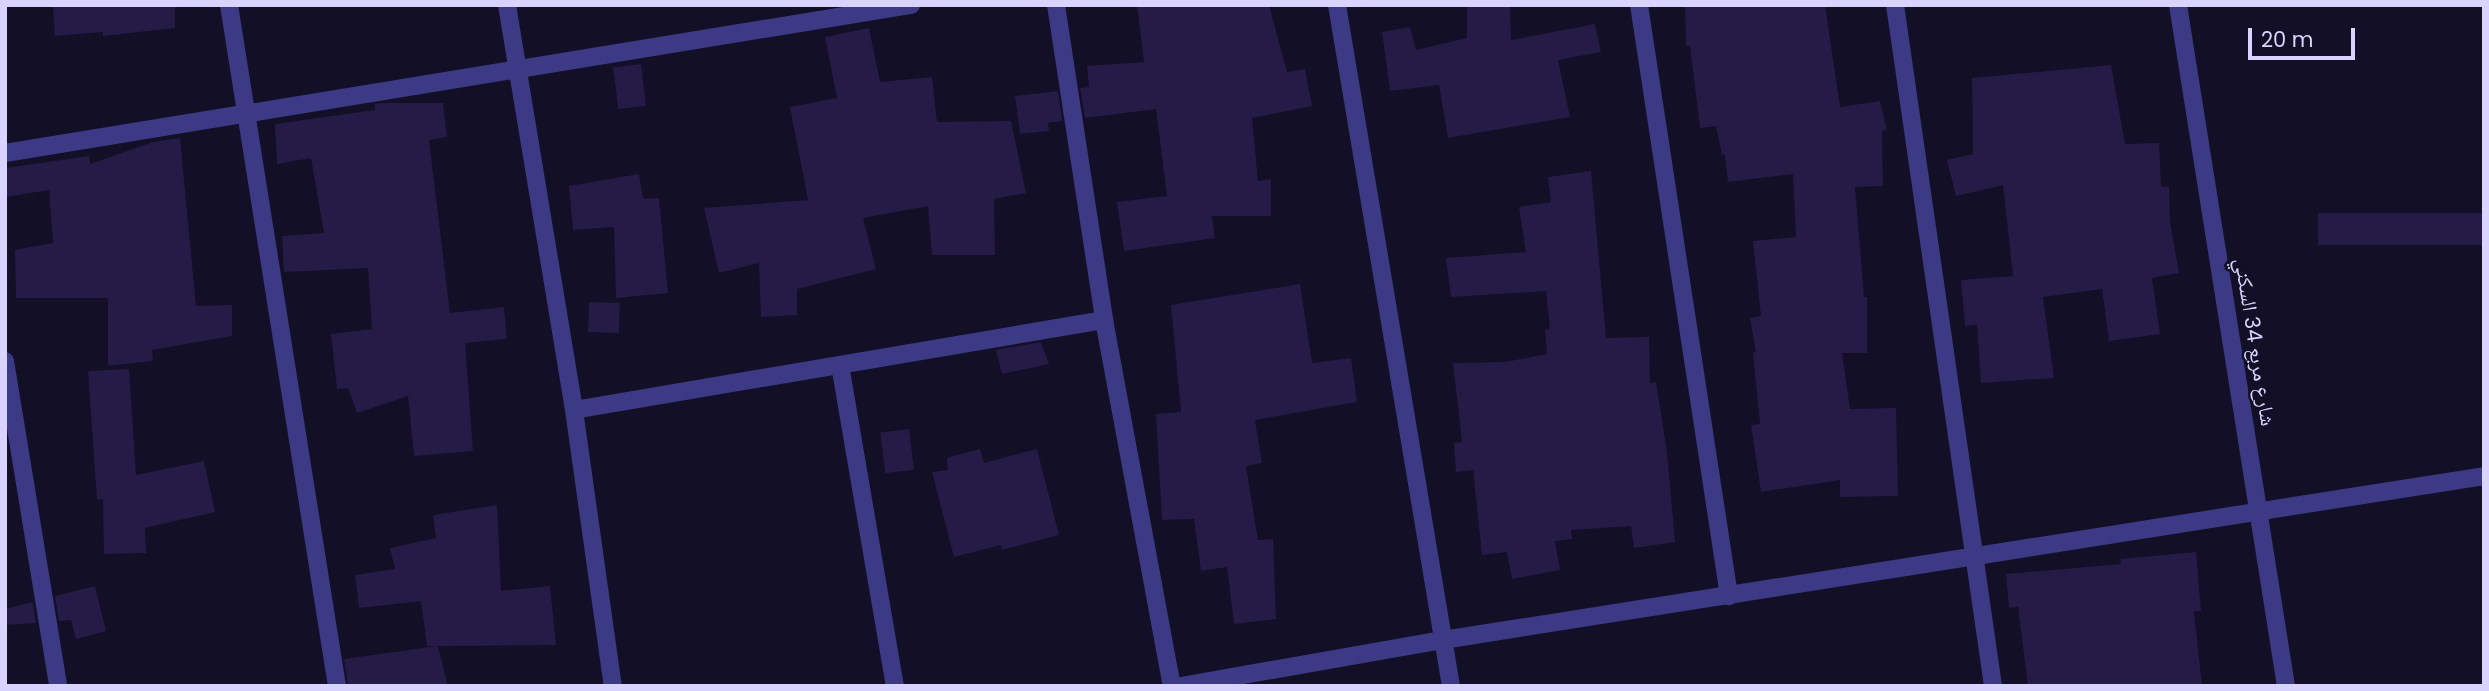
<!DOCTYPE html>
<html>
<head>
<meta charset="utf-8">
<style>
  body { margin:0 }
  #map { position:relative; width:2489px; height:691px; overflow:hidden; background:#130f26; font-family:Poppins,"Noto Naskh Arabic",sans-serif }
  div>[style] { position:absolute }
  .building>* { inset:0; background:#241b47; transform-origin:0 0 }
  .minor>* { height:18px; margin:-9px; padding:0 9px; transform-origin:9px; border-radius:9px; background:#3d3a85 }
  span { translate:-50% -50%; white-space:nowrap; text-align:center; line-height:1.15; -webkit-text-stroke:5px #130f26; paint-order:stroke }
  .street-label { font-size:21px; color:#d9d4ff }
  .frame { position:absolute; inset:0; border:7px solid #d9d4ff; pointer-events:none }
  .scale { position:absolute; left:2248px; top:28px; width:107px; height:32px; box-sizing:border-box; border:4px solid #d9d4ff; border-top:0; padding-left:9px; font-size:21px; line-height:24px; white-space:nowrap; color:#d9d4ff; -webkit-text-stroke:5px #130f26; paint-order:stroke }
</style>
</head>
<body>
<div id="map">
  <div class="building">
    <i style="clip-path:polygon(53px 5px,175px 5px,175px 28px,103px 36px,103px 32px,55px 36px)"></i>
    <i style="clip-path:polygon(1137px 5px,1269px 5px,1287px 72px,1305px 69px,1312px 106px,1252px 118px,1258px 181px,1271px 179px,1271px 216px,1212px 216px,1215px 238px,1124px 251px,1117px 202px,1167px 196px,1156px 109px,1085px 118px,1080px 88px,1089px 87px,1087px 66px,1144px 62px)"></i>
    <i style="clip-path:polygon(1467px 5px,1510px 5px,1511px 40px,1595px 24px,1601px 52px,1558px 60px,1570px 117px,1448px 138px,1439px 85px,1390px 91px,1382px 32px,1410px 27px,1416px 50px,1467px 38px)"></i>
    <i style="clip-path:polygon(1685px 5px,1825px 5px,1840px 107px,1880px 101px,1887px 130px,1882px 131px,1883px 186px,1855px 187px,1864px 297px,1867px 297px,1867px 353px,1842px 353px,1850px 409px,1896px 408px,1898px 496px,1840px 497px,1840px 480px,1761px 492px,1751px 425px,1760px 424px,1753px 353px,1756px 352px,1750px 318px,1761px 316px,1753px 241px,1796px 237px,1793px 174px,1728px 182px,1725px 155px,1722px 155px,1716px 126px,1700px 128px,1690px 46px,1686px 46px)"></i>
    <i style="clip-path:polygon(869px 28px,880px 82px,932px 77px,937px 122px,1011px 121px,1026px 193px,994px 199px,995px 255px,932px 255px,928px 206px,863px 218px,876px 269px,797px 289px,797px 315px,761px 317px,759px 263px,719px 273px,704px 208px,808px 200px,790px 107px,837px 98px,825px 37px)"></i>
    <i style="left:641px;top:64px;width:42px;height:28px;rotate:83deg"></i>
    <i style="clip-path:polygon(2111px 65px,2125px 144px,2159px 143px,2161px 186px,2169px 187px,2170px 222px,2179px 273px,2152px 278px,2160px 334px,2109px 341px,2102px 289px,2043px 297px,2054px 378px,1981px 383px,1977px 325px,1965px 326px,1961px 280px,2013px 276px,2003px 185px,1956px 196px,1947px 160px,1973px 154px,1972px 78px)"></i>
    <i style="clip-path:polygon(1058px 91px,1062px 121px,1048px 123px,1049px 131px,1020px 134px,1015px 96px)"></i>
    <i style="clip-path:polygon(382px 103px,443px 103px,447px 137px,429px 140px,450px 313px,504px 307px,507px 339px,465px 343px,473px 451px,414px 456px,408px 396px,357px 413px,348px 388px,337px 389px,331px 334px,372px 329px,368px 268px,284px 272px,282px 236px,324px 233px,311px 158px,277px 164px,275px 124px,375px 110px,375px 104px)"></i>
    <i style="clip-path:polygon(180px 138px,196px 306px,232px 305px,232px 336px,152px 350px,153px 361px,108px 366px,108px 298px,16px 298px,15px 250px,53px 243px,49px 190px,5px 197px,5px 168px,89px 156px,90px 164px,153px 142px)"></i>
    <i style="clip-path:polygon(1591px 171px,1606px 338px,1649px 337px,1650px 383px,1656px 382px,1667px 452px,1675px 542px,1634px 548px,1631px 526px,1571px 530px,1572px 539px,1555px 541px,1560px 570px,1512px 579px,1507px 552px,1482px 555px,1473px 470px,1456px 472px,1454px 443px,1462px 442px,1453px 363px,1505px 362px,1547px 354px,1545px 330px,1550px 329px,1546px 291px,1451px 297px,1446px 258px,1526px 252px,1519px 207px,1551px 202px,1548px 177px)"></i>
    <i style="clip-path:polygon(639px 174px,643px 199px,659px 198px,668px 293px,616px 298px,614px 227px,573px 230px,569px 186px)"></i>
    <i style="left:2484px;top:213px;width:32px;height:166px;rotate:90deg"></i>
    <i style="clip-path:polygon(1300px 284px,1312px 363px,1351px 358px,1357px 402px,1255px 420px,1262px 463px,1246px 466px,1258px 540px,1273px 539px,1276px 619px,1234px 624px,1227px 567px,1201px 571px,1194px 519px,1162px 520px,1156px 414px,1181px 412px,1171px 305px)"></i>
    <i style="left:589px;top:302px;width:31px;height:30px;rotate:2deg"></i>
    <i style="clip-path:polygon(1041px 342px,1049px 364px,1002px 374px,996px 350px)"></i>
    <i style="clip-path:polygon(129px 369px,136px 475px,204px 461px,215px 512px,145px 528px,146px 553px,104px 554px,103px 499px,97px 500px,88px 371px)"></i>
    <i style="left:909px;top:429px;width:41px;height:29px;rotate:83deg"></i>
    <i style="clip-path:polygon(980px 449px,984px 463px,1037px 449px,1059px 535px,1002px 550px,1001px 545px,954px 557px,932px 472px,948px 470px,947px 458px)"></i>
    <i style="clip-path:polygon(497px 505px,501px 591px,550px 586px,556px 645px,438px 646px,448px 686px,348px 686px,344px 659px,437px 646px,427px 646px,421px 601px,359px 608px,355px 575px,395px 569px,390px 548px,436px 538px,433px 515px)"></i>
    <i style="clip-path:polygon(2196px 552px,2201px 611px,2194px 611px,2202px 686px,2028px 686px,2018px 607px,2009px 608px,2006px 574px,2121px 564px,2120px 559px)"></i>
    <i style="clip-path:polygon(95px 586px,106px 631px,76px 639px,71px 620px,59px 621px,55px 596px)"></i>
    <i style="clip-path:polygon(33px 602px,36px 623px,5px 625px,5px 609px)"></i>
  </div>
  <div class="minor">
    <i style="left:229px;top:5px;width:690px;rotate:80.99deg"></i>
    <i style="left:507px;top:5px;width:411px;rotate:80.6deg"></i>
    <i style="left:574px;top:410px;width:279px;rotate:82deg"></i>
    <i style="left:1056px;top:5px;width:319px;rotate:81.3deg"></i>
    <i style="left:1104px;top:320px;width:372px;rotate:79.5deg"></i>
    <i style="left:1337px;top:5px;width:690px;rotate:80.5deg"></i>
    <i style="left:1639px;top:5px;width:598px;rotate:81.34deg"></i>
    <i style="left:1895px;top:5px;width:688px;rotate:81.81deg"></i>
    <i style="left:2178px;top:5px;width:690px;rotate:80.99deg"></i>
    <i style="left:5px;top:153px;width:918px;rotate:-9.28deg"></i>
    <i style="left:5px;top:361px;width:329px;rotate:80.7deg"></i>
    <i style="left:840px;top:365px;width:326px;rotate:80.3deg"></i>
    <i style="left:574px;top:410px;width:538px;rotate:-9.64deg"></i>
    <i style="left:1181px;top:686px;width:266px;rotate:-10deg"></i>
    <i style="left:1443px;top:640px;width:1054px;rotate:-8.95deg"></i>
  </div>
  <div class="street-label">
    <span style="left:2255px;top:342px;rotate:81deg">شارع مربع 34 السكني</span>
  </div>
  <div class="frame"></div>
  <div class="scale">20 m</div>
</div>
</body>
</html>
